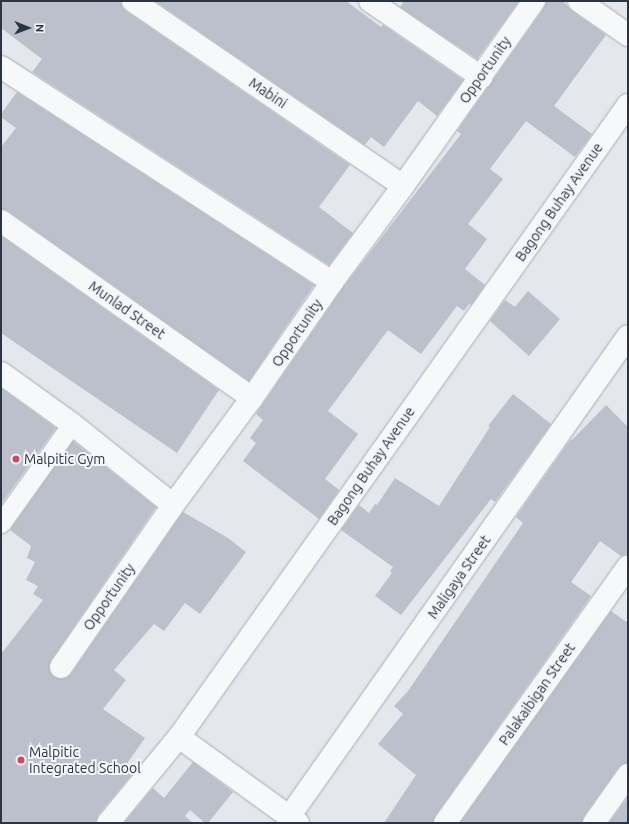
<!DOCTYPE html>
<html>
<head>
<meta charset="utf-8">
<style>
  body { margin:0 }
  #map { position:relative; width:629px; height:824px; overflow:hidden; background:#e4e7ec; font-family:Ubuntu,sans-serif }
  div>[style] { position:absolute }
  .building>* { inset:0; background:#bbc0ca }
  .roads { filter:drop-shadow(0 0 1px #a9aeb7) drop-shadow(0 0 1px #a9aeb7) }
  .lane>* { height:19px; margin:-9.5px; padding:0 9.5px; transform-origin:9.5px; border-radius:9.5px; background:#f7f8fa }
  .street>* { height:22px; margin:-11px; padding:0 11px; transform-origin:11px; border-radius:11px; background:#f7f8fa }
  .dots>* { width:11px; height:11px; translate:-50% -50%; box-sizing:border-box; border:2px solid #f4f6f9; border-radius:50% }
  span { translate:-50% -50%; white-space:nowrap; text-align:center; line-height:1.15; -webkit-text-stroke:4px #f4f6f9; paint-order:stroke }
  .street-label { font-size:14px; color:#2b3445 }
  .poi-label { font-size:14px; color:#2b3445 }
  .left { translate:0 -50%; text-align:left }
  .frame { position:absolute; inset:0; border:2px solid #2b3445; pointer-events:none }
  .north { position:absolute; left:8px; top:8px; width:40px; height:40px; -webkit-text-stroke:3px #f4f6f9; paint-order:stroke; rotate:91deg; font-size:11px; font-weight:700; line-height:16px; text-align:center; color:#2b3445 }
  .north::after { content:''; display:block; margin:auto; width:14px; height:18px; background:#2b3445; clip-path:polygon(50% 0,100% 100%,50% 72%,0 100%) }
</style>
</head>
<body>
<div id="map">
  <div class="building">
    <i style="clip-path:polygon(1px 1px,121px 1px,122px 7px,126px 11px,350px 165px,319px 207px,353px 233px,329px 265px,32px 72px,42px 59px,1px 28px)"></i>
    <i style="clip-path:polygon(155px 1px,346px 1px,381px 27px,383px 25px,463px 80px,437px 116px,418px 101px,384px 147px,371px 137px,365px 145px)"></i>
    <i style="clip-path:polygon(404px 1px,519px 1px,477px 59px,400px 7px)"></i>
    <i style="clip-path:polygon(546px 1px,563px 1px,572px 11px,606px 35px,554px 106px,592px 134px,575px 157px,526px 121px,490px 169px,503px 179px,468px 224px,487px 239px,465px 269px,485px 285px,471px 305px,469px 304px,464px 311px,457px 306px,421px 354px,388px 330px,328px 411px,358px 434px,325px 479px,339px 490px,319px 519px,243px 461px,256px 443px,250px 438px,263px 420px,256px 414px,342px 289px,461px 134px,457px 131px,544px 8px)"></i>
    <i style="clip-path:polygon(17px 92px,314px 285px,249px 381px,8px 211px,1px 209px,1px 147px,16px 128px,1px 117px,1px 114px)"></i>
    <i style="clip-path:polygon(1px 236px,219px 390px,177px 453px,1px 333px)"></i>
    <i style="clip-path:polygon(528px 291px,560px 319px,529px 356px,490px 321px,505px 300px,515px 307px)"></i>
    <i style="clip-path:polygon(1px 388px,56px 428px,1px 504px)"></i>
    <i style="clip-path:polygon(513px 394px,551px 424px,495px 502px,491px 499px,401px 615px,375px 596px,392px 573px,390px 571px,393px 567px,341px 530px,359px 505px,369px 513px,375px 504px,377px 505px,395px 478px,439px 506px,490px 427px,488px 426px)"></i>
    <i style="clip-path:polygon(606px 405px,628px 427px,628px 554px,621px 556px,600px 541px,571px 582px,591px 596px,435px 816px,433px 823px,384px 823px,416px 775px,378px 744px,403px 714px,394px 706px,408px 691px,523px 523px,516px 517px,571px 439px,572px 440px)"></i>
    <i style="clip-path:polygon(73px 441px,156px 507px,51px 660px,49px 666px,50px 672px,54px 677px,60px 679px,66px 678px,71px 674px,183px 512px,228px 538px,246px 552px,200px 614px,185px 603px,164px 631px,154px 624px,114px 670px,126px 680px,103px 709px,145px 738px,126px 765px,134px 772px,98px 815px,96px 823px,1px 823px,1px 654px,43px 600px,33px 594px,38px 586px,26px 580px,35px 562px,27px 558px,31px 546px,10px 530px)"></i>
    <i style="clip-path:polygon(611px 611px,628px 623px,628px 763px,622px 764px,618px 768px,584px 816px,582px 823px,460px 823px)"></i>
    <i style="clip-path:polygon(193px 762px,233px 792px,208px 823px,205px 823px,190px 810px,185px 816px,193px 823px,124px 823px,153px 788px,164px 798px)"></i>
    <i style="clip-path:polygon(628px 797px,628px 823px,609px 823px)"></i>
  </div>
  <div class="roads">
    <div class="lane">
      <i style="left:1px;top:523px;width:122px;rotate:-54.4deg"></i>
    </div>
    <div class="street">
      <i style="left:133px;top:1px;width:327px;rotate:34.4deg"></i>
      <i style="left:370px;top:1px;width:135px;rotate:34.4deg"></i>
      <i style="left:579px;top:1px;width:60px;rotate:34.8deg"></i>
      <i style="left:1px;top:67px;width:395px;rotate:33deg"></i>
      <i style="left:1px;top:221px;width:307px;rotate:35.2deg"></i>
      <i style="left:1px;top:373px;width:87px;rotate:35.7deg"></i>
      <i style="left:72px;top:424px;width:129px;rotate:38.7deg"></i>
      <i style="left:61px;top:667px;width:197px;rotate:-55.3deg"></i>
      <i style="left:173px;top:505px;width:133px;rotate:-53.6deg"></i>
      <i style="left:252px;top:398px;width:141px;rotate:-55.4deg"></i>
      <i style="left:332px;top:282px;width:119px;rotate:-53.5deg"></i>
      <i style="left:403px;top:186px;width:227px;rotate:-54.7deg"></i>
      <i style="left:179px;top:737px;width:147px;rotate:35.9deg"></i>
      <i style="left:289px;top:817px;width:588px;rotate:-54.82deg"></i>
      <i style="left:108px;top:823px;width:112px;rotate:-50.5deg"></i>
      <i style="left:179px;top:737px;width:775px;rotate:-54.61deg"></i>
      <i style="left:445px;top:823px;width:315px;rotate:-54.5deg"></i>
      <i style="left:594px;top:823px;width:59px;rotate:-54.7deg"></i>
    </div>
  </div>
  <div class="dots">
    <i style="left:16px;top:459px;background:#d1495b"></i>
    <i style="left:21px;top:760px;background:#d1495b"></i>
  </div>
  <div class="street-label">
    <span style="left:485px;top:70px;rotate:-55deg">Opportunity</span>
    <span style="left:268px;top:93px;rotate:34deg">Mabini</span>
    <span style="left:559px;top:202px;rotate:-55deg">Bagong Buhay Avenue</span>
    <span style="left:127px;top:310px;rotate:35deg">Munlad Street</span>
    <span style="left:297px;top:333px;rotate:-56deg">Opportunity</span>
    <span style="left:371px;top:466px;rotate:-55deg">Bagong Buhay Avenue</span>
    <span style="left:459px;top:577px;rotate:-55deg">Maligaya Street</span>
    <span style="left:109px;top:597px;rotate:-55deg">Opportunity</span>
    <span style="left:537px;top:694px;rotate:-55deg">Palakaibigan Street</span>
  </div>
  <div class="poi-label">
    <span class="left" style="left:24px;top:459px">Malpitic Gym</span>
    <span class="left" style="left:29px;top:760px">Malpitic<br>Integrated School</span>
  </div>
  <div class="frame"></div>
  <div class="north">N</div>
</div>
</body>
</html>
